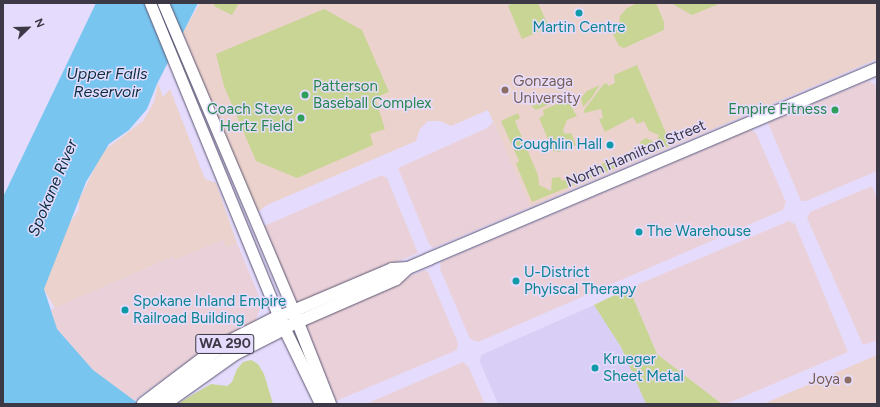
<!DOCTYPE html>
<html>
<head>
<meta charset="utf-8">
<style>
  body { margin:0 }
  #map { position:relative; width:880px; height:407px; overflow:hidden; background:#e5dcfd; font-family:Figtree,sans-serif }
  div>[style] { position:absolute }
  .commercial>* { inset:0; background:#ead1d9 }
  .built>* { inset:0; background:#d9cef6 }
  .education>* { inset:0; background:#ebd2cc }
  .green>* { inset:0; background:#c9d594 }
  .water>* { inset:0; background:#78c5ef }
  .roads { filter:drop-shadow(0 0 1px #5c5570) drop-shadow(0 0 1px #5c5570) }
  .secondary>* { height:11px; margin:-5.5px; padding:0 5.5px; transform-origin:5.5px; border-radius:5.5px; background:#fff }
  .primary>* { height:12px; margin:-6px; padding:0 6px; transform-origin:6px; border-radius:6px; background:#fff }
  .highway>* { height:14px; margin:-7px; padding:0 7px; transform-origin:7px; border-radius:7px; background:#fff }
  .dots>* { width:11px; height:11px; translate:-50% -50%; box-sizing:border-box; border:2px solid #e5dcfd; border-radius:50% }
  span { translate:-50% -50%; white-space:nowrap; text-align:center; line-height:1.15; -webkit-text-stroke:3px #e5dcfd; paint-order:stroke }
  .shield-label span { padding:1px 3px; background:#e5dcfd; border:1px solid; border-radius:3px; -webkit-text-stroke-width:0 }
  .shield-label { font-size:14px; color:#3c3845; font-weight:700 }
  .culture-label { font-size:15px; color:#0d838f }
  .right { translate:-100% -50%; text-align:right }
  .left { translate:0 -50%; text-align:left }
  .education-label { font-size:15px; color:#785e54 }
  .leisure-label { font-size:15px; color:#27864d }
  .street-label { font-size:15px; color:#3c3845 }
  .water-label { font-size:16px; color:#0a2e3f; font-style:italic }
  .frame { position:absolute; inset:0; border:4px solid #3c3845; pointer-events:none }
  .north { position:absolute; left:8px; top:8px; width:40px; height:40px; -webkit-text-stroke:3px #e5dcfd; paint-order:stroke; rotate:67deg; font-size:11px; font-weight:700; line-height:16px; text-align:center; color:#3c3845 }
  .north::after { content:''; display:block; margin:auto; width:14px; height:18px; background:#3c3845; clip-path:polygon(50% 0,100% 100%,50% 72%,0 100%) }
</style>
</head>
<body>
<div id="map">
  <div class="commercial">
    <i style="clip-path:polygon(868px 81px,875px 84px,877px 95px,877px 171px,806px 201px,801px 201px,768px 123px)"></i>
    <i style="clip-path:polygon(493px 122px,530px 207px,433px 248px,429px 244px,398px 168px,487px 128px)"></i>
    <i style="clip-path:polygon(751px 130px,756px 133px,786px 202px,783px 210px,478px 342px,470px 339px,440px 269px,441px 262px)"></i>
    <i style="clip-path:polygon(382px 175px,387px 178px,418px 253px,302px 302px,294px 300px,263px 228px,264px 226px)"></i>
    <i style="clip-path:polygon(872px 186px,877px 198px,877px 340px,863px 345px,807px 218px,810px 212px)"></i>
    <i style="clip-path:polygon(789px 221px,795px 224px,848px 352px,731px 402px,722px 404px,657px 354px,629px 288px)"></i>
    <i style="clip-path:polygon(223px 240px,226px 248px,237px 243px,262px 303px,255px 323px,218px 339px,129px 404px,3px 330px,174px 257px,175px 260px)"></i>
    <i style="clip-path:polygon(424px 270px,428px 272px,458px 343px,457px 350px,336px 401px,305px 326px,310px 320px)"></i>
    <i style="clip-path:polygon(463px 362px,468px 366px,485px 404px,366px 404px)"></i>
  </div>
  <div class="built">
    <i style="clip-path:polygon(594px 305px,621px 347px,646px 404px,498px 404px,480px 362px,481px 355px)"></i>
  </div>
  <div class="education">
    <i style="clip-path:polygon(200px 3px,877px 3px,877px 59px,530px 207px,488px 110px,451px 126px,440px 121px,428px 121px,420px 129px,416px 141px,267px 205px,258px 212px,217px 121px,183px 32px)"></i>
    <i style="clip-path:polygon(158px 83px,163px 97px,170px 89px,205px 179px,216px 183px,237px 243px,226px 248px,223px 240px,175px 260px,173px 257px,55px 308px,43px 288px,68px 225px,79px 210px,79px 200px,103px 151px,143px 121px,154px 102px)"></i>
    <i style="clip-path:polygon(877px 355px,877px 404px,763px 404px)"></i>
  </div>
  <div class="green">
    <i style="clip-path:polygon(215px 3px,239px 3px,232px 15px,214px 6px)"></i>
    <i style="clip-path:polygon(513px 3px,538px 3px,549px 27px,522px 39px,508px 6px)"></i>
    <i style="clip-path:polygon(638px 3px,656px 3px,664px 22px,664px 30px,624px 48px,619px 46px,612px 32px,607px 30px,599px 32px,596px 26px,615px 30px,619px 28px,620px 16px,627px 8px)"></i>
    <i style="clip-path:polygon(671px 3px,721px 3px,692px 15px)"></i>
    <i style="clip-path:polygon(324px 9px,362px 30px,389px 92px,375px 98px,385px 129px,370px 134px,373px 145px,297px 178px,256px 161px,224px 86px,216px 54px)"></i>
    <i style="clip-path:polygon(637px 65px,671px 145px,532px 202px,516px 164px,519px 161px,501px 121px,518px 113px,520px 118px,515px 121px,538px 175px,539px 185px,551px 191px,552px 178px,560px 177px,562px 181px,642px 147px,640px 142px,646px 138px,656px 143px,659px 135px,649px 131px,644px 121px,637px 124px,633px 117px,605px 132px,599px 119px,603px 118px,601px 109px,584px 113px,584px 110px,604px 84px,607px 83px,608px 86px,615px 83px,614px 75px)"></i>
    <i style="clip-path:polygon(600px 85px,592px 97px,583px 107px,581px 98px,587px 91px)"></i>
    <i style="clip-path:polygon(568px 94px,569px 96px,536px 110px,531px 106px)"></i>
    <i style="clip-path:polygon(559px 103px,569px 103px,577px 116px,567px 120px,563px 130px,565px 134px,571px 133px,576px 145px,559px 152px,553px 151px,539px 118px,544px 115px,543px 110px)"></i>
    <i style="clip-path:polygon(629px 288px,657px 354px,722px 404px,646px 404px,621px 347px,594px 305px)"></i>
    <i style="clip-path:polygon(251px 360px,258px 364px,264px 374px,273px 404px,177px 404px,211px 384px,227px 386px,232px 382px,237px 369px,243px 362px)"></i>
  </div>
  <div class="water">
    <i style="clip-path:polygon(96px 3px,198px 3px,157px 84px,147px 109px,129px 130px,109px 144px,86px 182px,44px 289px,57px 329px,93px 370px,139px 404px,3px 404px,3px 197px)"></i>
  </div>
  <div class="roads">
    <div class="secondary">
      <i style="left:150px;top:3px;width:339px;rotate:67.7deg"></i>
      <i style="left:163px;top:3px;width:333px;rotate:67deg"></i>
    </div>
    <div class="primary">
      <i style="left:295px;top:315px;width:96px;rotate:68.5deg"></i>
      <i style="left:284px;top:328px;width:122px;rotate:-23.6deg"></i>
      <i style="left:396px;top:279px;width:16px;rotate:-43deg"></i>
      <i style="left:408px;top:268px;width:23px;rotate:-23deg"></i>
      <i style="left:429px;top:259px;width:487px;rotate:-23deg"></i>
      <i style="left:321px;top:404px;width:97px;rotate:-115.8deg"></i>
      <i style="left:279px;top:317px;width:123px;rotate:-23deg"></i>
      <i style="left:392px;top:269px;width:16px;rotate:-4deg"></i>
    </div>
    <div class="highway">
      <i style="left:144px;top:404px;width:93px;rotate:-37.1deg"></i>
      <i style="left:218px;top:348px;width:68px;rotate:-26.9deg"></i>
      <i style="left:163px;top:404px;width:88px;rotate:-35.3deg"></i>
      <i style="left:235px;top:353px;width:55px;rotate:-27deg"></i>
    </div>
  </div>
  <div class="dots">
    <i style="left:579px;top:13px;background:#0f9aa8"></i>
    <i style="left:505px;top:90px;background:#8d6e63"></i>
    <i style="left:305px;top:95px;background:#2e9e5b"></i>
    <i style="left:835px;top:110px;background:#2e9e5b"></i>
    <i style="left:301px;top:118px;background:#2e9e5b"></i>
    <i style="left:610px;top:145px;background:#0f9aa8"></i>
    <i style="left:639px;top:232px;background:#0f9aa8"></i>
    <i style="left:516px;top:281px;background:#0f9aa8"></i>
    <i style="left:125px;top:310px;background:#0f9aa8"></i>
    <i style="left:595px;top:368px;background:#0f9aa8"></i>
    <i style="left:848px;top:380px;background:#8d6e63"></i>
  </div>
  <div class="shield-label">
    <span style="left:225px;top:344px">WA 290</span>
  </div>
  <div class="culture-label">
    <span style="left:579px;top:28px">Martin Centre</span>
    <span class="right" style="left:602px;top:145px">Coughlin Hall</span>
    <span class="left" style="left:647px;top:232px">The Warehouse</span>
    <span class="left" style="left:524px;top:281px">U-District<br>Phyiscal Therapy</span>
    <span class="left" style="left:133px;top:310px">Spokane Inland Empire<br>Railroad Building</span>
    <span class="left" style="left:603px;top:368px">Krueger<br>Sheet Metal</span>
  </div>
  <div class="education-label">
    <span class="left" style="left:513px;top:90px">Gonzaga<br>University</span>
    <span class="right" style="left:840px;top:380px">Joya</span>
  </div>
  <div class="leisure-label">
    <span class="left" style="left:313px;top:95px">Patterson<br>Baseball Complex</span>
    <span class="right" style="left:293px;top:118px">Coach Steve<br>Hertz Field</span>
    <span class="right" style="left:827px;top:110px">Empire Fitness</span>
  </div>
  <div class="street-label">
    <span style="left:636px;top:154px;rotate:-23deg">North Hamilton Street</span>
  </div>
  <div class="water-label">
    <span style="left:107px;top:83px">Upper Falls<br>Reservoir</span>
    <span style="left:53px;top:188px;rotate:-67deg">Spokane River</span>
  </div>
  <div class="frame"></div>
  <div class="north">N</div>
</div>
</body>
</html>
